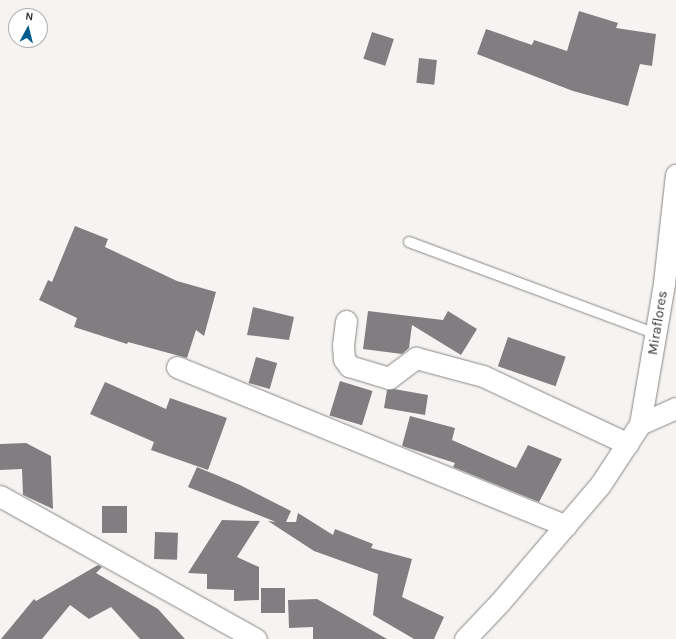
<!DOCTYPE html>
<html>
<head>
<meta charset="utf-8">
<style>
  body { margin:0 }
  #map { position:relative; width:676px; height:639px; overflow:hidden; background:#f6f4f2; font-family:Karla,sans-serif }
  div>[style] { position:absolute }
  .building>* { inset:0; background:#807e80; transform-origin:0 0 }
  .roads { filter:drop-shadow(0 0 1px #898785) drop-shadow(0 0 1px #898785) }
  .lane>* { height:10px; margin:-5px; padding:0 5px; transform-origin:5px; border-radius:5px; background:#fff }
  .street>* { height:21px; margin:-10.5px; padding:0 10.5px; transform-origin:10.5px; border-radius:10.5px; background:#fff }
  span { translate:-50% -50%; white-space:nowrap; text-align:center; line-height:1.15; -webkit-text-stroke:3.5px #fff; paint-order:stroke }
  .street-label { font-size:14px; color:#323130 }
  .north { position:absolute; left:8px; top:8px; width:40px; height:40px; box-sizing:border-box; background:#fff; border:1px solid #adadac; border-radius:50%; rotate:7deg; font-size:11px; font-weight:700; line-height:16px; text-align:center; color:#323130 }
  .north::after { content:''; display:block; margin:auto; width:14px; height:18px; background:#005c8d; clip-path:polygon(50% 0,100% 100%,50% 72%,0 100%) }
</style>
</head>
<body>
<div id="map">
  <div class="building">
    <i style="clip-path:polygon(579px 11px,618px 23px,616px 28px,656px 34px,652px 66px,640px 64px,628px 106px,573px 91px,477px 54px,486px 29px,532px 45px,534px 40px,567px 51px)"></i>
    <i style="left:372px;top:32px;width:23px;height:28px;rotate:18deg"></i>
    <i style="left:419px;top:58px;width:18px;height:25px;rotate:6deg"></i>
    <i style="clip-path:polygon(75px 226px,108px 239px,105px 247px,177px 281px,216px 292px,204px 336px,196px 330px,187px 358px,128px 342px,127px 344px,74px 327px,77px 318px,39px 300px,48px 280px,52px 282px)"></i>
    <i style="clip-path:polygon(253px 307px,294px 317px,289px 340px,247px 335px)"></i>
    <i style="clip-path:polygon(368px 311px,443px 320px,448px 311px,477px 329px,461px 355px,412px 325px,409px 348px,402px 354px,363px 349px)"></i>
    <i style="left:508px;top:337px;width:61px;height:31px;rotate:19deg"></i>
    <i style="left:256px;top:357px;width:22px;height:27px;rotate:16deg"></i>
    <i style="left:340px;top:381px;width:34px;height:36px;rotate:17deg"></i>
    <i style="clip-path:polygon(105px 382px,166px 409px,170px 398px,227px 418px,208px 470px,151px 450px,154px 442px,90px 414px)"></i>
    <i style="clip-path:polygon(394px 389px,428px 395px,425px 415px,384px 408px,387px 390px)"></i>
    <i style="clip-path:polygon(410px 416px,455px 428px,452px 440px,516px 468px,528px 445px,562px 459px,539px 502px,453px 467px,455px 463px,402px 446px)"></i>
    <i style="clip-path:polygon(26px 443px,51px 456px,53px 509px,23px 495px,22px 469px,0 470px,0 444px)"></i>
    <i style="clip-path:polygon(197px 467px,240px 485px,291px 511px,286px 522px,296px 522px,298px 513px,333px 535px,335px 529px,373px 544px,371px 548px,412px 559px,402px 597px,444px 617px,434px 639px,414px 639px,373px 615px,378px 574px,314px 551px,268px 521px,276px 522px,188px 487px)"></i>
    <i style="left:102px;top:506px;width:25px;height:27px"></i>
    <i style="clip-path:polygon(222px 520px,260px 521px,237px 557px,259px 567px,259px 600px,234px 601px,234px 590px,207px 589px,207px 574px,188px 573px)"></i>
    <i style="left:155px;top:532px;width:23px;height:27px;rotate:2deg"></i>
    <i style="clip-path:polygon(98px 565px,102px 567px,96px 573px,158px 609px,185px 639px,140px 639px,111px 607px,89px 619px,70px 605px,42px 639px,1px 639px,34px 599px,36px 601px)"></i>
    <i style="left:261px;top:588px;width:24px;height:25px"></i>
    <i style="clip-path:polygon(317px 599px,340px 612px,387px 639px,313px 639px,313px 627px,289px 628px,288px 600px)"></i>
  </div>
  <div class="roads">
    <div class="lane">
      <i style="left:409px;top:242px;width:265px;rotate:20.4deg"></i>
    </div>
    <div class="street">
      <i style="left:346px;top:321px;width:24px;rotate:97deg"></i>
      <i style="left:343px;top:345px;width:14px;rotate:86deg"></i>
      <i style="left:344px;top:359px;width:9px;rotate:54deg"></i>
      <i style="left:349px;top:366px;width:42px;rotate:16.7deg"></i>
      <i style="left:389px;top:378px;width:34px;rotate:-37deg"></i>
      <i style="left:416px;top:358px;width:69px;rotate:15deg"></i>
      <i style="left:483px;top:376px;width:160px;rotate:25.1deg"></i>
      <i style="left:177px;top:367px;width:420px;rotate:22.2deg"></i>
      <i style="left:640px;top:424px;width:143px;rotate:-80.3deg"></i>
      <i style="left:664px;top:283px;width:109px;rotate:-83.7deg"></i>
      <i style="left:0;top:496px;width:293px;rotate:29.2deg"></i>
      <i style="left:465px;top:639px;width:51px;rotate:-46.6deg"></i>
      <i style="left:500px;top:602px;width:154px;rotate:-49.5deg"></i>
      <i style="left:600px;top:485px;width:73px;rotate:-56.7deg"></i>
      <i style="left:640px;top:424px;width:39px;rotate:-24deg"></i>
    </div>
  </div>
  <div class="street-label">
    <span style="left:658px;top:323px;rotate:-81deg">Miraflores</span>
  </div>
  <div class="north">N</div>
</div>
</body>
</html>
